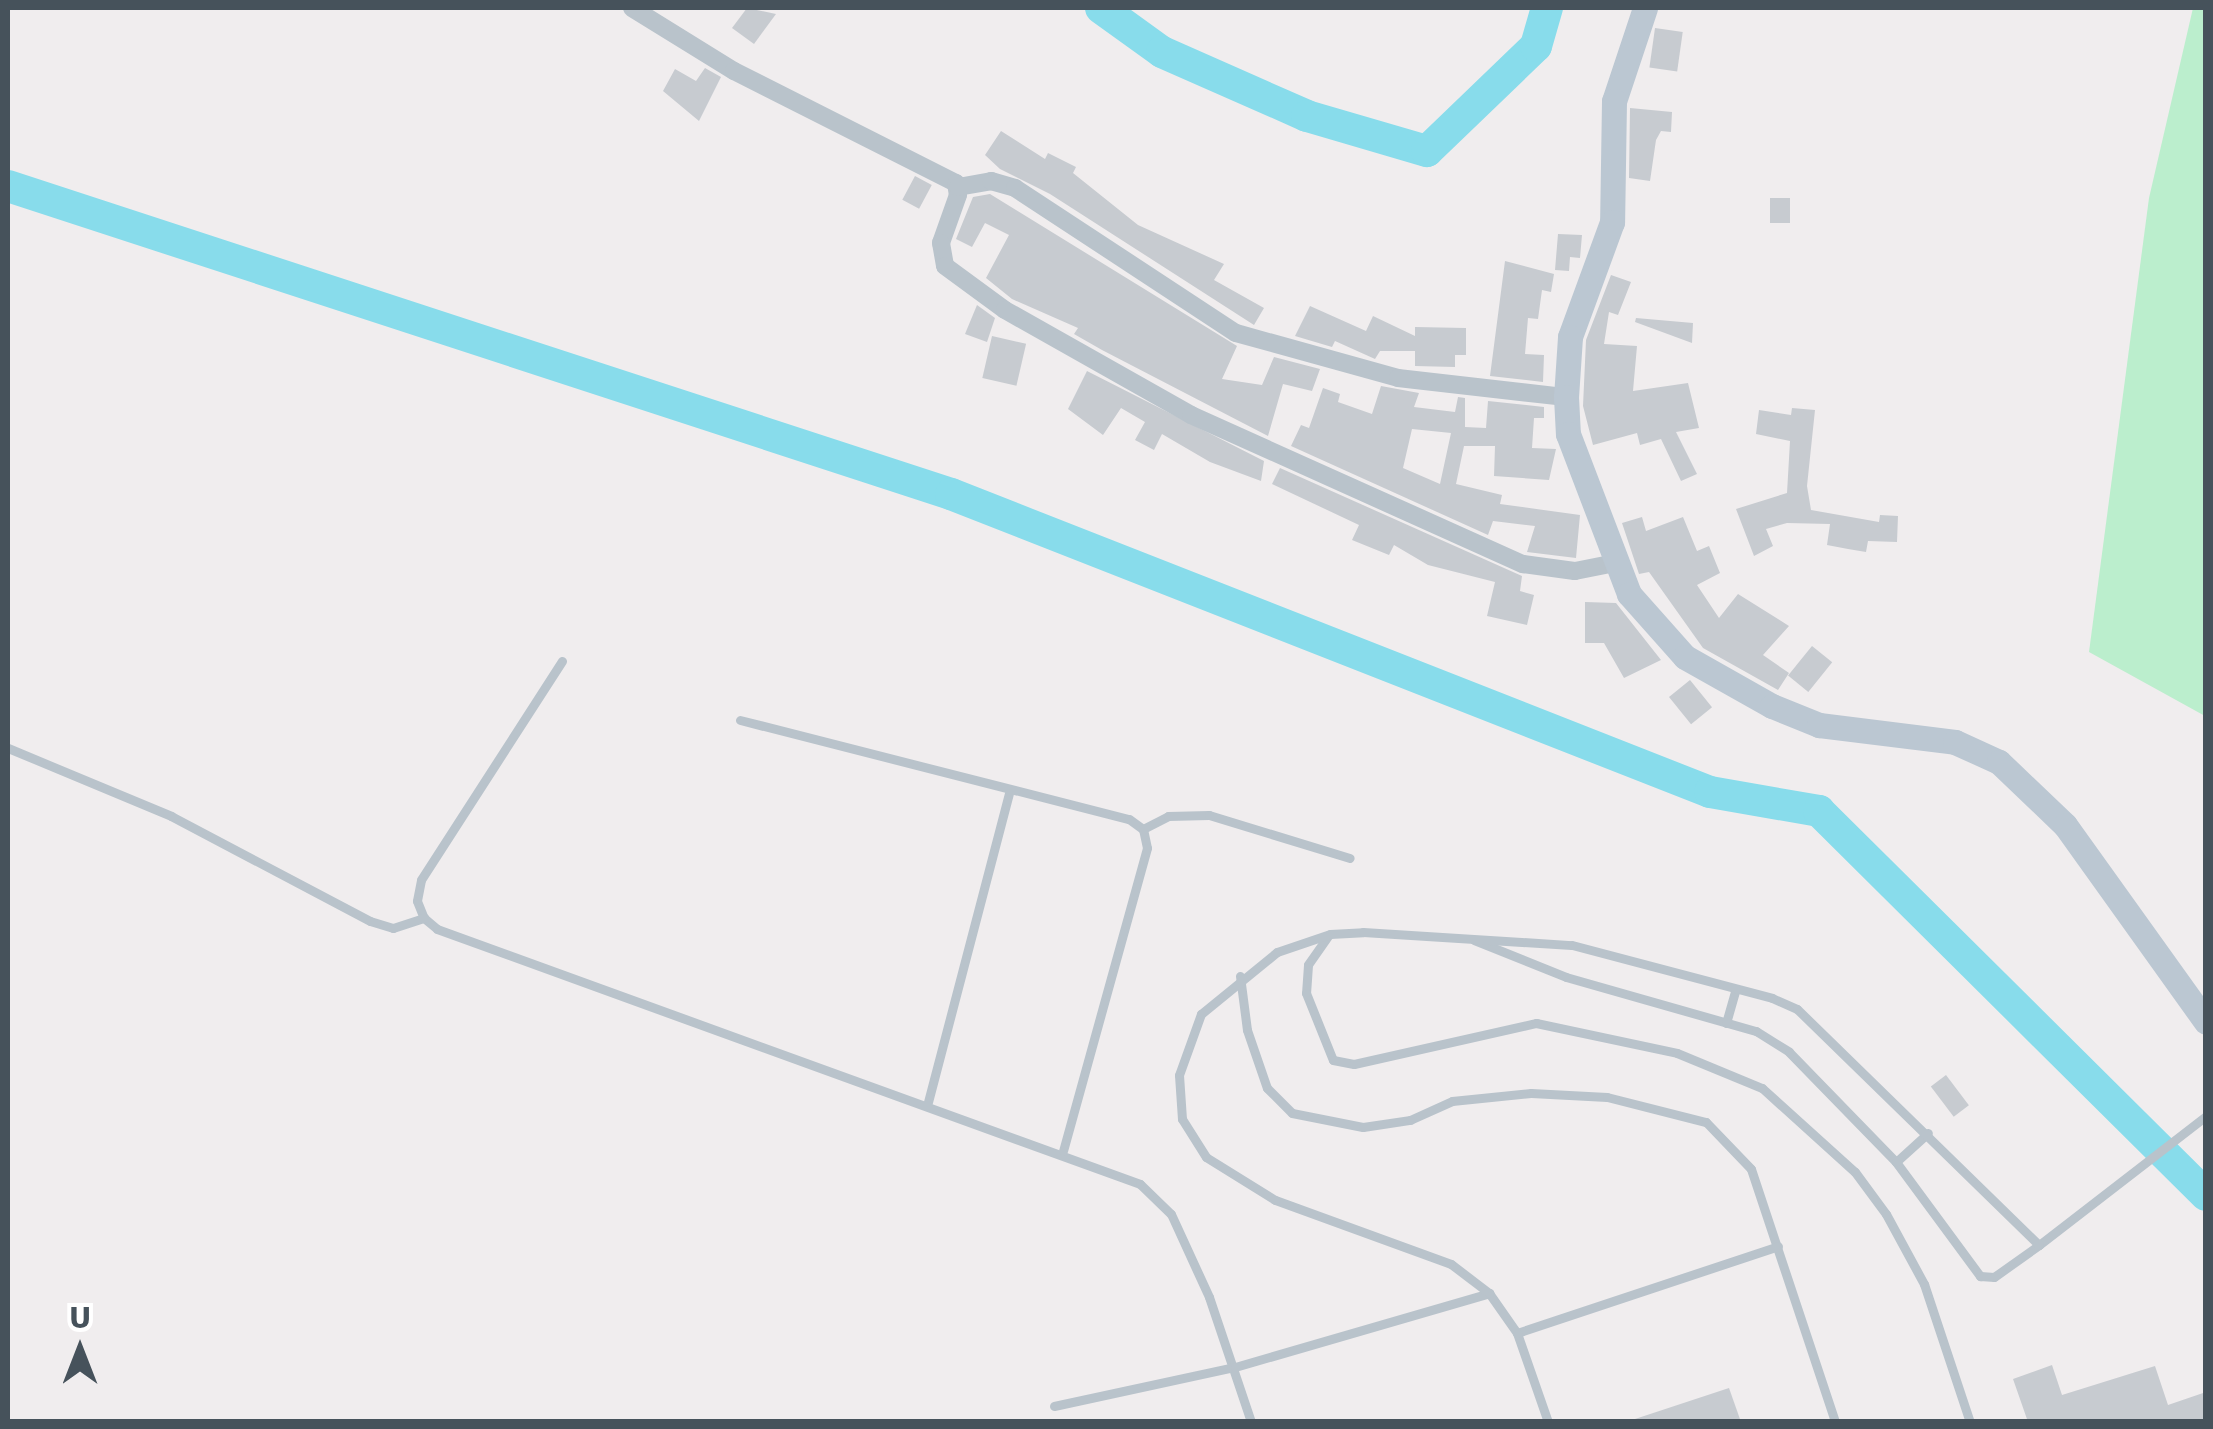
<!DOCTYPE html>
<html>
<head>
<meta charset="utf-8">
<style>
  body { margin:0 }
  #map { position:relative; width:2213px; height:1429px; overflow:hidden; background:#f0edee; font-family:"DejaVu Sans",sans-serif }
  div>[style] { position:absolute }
  .green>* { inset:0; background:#bbeecd }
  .river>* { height:32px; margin:-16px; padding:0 16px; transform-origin:16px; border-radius:16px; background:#88dceb }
  .building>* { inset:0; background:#c7cbd0; transform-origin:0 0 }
  .service>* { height:9px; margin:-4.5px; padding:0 4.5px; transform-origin:4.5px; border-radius:4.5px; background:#b9c3cb }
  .minor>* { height:18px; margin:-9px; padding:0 9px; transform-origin:9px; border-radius:9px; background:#b9c3cb }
  .secondary>* { height:25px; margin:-12.5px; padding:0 12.5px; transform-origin:12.5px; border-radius:12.5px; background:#bbc7d2 }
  span { translate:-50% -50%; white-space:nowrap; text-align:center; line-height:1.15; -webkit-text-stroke:10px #fff; paint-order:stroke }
  .frame { position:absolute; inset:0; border:10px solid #46525b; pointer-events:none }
  .north { position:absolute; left:30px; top:1299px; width:100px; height:100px; -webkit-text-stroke:8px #fff; paint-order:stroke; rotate:0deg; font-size:28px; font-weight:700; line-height:40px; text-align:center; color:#46525b }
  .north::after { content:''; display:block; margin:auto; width:35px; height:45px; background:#46525b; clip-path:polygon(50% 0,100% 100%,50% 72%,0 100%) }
</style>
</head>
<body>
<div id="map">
  <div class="green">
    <i style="clip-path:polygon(2193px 8px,2206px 8px,2205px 716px,2089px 652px,2149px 198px)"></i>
  </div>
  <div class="river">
    <i style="left:1101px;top:8px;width:75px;rotate:35.8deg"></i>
    <i style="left:1162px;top:52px;width:158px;rotate:23.8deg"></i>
    <i style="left:1307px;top:116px;width:125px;rotate:16.3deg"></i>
    <i style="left:1427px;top:151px;width:151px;rotate:-43.9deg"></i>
    <i style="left:1536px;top:46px;width:40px;rotate:-74deg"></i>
    <i style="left:8px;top:186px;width:992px;rotate:18.09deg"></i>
    <i style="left:951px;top:494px;width:815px;rotate:21.44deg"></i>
    <i style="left:1710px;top:792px;width:111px;rotate:9.9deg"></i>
    <i style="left:1819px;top:811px;width:545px;rotate:44.78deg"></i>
  </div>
  <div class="building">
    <i style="clip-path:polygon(747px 8px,776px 14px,754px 44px,732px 28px)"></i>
    <i style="left:1655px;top:28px;width:28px;height:40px;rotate:8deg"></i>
    <i style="clip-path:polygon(705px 68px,721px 77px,699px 121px,663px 91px,675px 69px,696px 81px)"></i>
    <i style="clip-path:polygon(1630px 108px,1672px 112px,1671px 132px,1661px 131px,1656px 140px,1650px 181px,1629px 178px)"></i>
    <i style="clip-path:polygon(1001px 131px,1045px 159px,1048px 153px,1076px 167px,1073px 173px,1138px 225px,1224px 264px,1214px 280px,1264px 308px,1254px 325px,1050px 194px,1000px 169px,985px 155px)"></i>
    <i style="left:915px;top:176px;width:19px;height:27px;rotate:28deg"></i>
    <i style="clip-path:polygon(990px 194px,1237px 346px,1222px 379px,1262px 385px,1274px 357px,1320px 369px,1312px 391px,1283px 384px,1268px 436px,1102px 350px,1074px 334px,1078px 328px,1012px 299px,986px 278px,1009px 235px,985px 223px,972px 247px,956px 239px,973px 197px)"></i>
    <i style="left:1770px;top:198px;width:20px;height:25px"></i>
    <i style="clip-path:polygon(1558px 234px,1582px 235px,1580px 258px,1570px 257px,1569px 271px,1555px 270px)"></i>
    <i style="clip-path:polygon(1505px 261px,1554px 274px,1551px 292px,1542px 290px,1538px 319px,1528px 318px,1525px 354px,1544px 355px,1543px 382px,1490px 376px)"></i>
    <i style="clip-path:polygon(1611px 275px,1631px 282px,1618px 315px,1609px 312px,1604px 344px,1637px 346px,1633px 391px,1688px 383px,1699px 428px,1676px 432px,1697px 474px,1681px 481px,1661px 439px,1640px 445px,1637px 433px,1593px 445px,1583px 406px,1586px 340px)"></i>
    <i style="clip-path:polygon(977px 305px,995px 318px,987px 342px,965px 334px)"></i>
    <i style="clip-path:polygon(1310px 306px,1366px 331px,1373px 316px,1415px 336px,1415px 327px,1466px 328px,1466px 355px,1455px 355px,1455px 367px,1415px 366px,1415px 351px,1380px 351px,1375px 359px,1335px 341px,1332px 347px,1295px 336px)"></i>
    <i style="clip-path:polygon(1636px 318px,1693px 323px,1692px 343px,1635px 322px)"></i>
    <i style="left:992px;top:336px;width:35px;height:43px;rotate:13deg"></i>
    <i style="clip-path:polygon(1087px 371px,1264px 461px,1261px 481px,1210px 462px,1162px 434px,1154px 450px,1135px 440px,1145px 422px,1121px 408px,1103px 435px,1068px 409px)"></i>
    <i style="clip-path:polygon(evenodd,1381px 386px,1419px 393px,1414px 407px,1455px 412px,1458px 397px,1465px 398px,1465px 427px,1486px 428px,1488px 401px,1544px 407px,1544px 418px,1534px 418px,1532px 448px,1556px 449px,1549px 480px,1494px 476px,1495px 446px,1464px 446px,1456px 484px,1502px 495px,1500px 504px,1580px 515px,1576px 558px,1527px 552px,1535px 526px,1493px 521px,1488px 535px,1291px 446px,1301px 425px,1309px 428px,1323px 388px,1340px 394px,1338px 402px,1372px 414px,1381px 386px,1412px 429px,1451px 433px,1440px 484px,1403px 468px,1412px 429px)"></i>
    <i style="clip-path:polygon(1792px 408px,1815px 410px,1807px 486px,1811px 510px,1879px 522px,1880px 515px,1898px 516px,1897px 542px,1868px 541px,1866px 552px,1848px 549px,1827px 545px,1830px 524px,1787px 523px,1766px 529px,1773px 546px,1754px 556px,1736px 509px,1787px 493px,1790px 441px,1756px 434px,1759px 410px,1791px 415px)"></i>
    <i style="clip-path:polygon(1280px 468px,1522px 576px,1520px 591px,1534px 595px,1527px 625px,1487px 616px,1495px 582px,1428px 565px,1394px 545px,1389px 555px,1352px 540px,1359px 525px,1272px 484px)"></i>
    <i style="clip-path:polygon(1642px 517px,1646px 531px,1683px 517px,1697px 551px,1709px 546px,1720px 573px,1697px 585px,1719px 618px,1738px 594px,1789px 626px,1763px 655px,1789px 673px,1778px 690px,1703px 648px,1649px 572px,1639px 574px,1622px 523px)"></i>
    <i style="clip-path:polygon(1585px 602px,1616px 603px,1661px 660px,1624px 678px,1604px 643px,1585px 643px)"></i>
    <i style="left:1812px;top:646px;width:26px;height:38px;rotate:39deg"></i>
    <i style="left:1690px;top:680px;width:35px;height:27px;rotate:51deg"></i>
    <i style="left:1946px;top:1075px;width:38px;height:19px;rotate:53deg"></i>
    <i style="clip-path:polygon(2052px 1365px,2062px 1395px,2155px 1366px,2168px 1405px,2206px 1392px,2206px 1422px,2028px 1422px,2013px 1379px)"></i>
    <i style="clip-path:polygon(1729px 1388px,1741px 1422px,1636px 1422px,1635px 1419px)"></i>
  </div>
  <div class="service">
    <i style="left:562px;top:661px;width:260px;rotate:122.8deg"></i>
    <i style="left:421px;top:880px;width:21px;rotate:101deg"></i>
    <i style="left:417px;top:901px;width:18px;rotate:68deg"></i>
    <i style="left:424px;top:918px;width:17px;rotate:40deg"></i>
    <i style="left:437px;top:929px;width:748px;rotate:19.94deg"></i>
    <i style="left:1140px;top:1184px;width:43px;rotate:44.1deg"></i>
    <i style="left:1171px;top:1214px;width:91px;rotate:65.4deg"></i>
    <i style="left:1209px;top:1297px;width:132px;rotate:71.4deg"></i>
    <i style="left:740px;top:720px;width:401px;rotate:14.3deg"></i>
    <i style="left:1129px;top:819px;width:17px;rotate:36deg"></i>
    <i style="left:1143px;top:829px;width:19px;rotate:78deg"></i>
    <i style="left:1147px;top:848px;width:314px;rotate:105.5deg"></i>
    <i style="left:8px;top:748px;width:177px;rotate:22.6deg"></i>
    <i style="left:171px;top:816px;width:225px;rotate:27.8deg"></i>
    <i style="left:370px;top:921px;width:24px;rotate:17deg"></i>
    <i style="left:393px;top:928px;width:33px;rotate:-18deg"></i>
    <i style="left:1143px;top:829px;width:28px;rotate:-27deg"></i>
    <i style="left:1168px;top:816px;width:41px;rotate:-1.4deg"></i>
    <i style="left:1209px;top:815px;width:147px;rotate:17deg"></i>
    <i style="left:1328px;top:936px;width:35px;rotate:125deg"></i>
    <i style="left:1308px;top:965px;width:28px;rotate:94deg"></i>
    <i style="left:1306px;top:993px;width:72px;rotate:68.1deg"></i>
    <i style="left:1333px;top:1060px;width:21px;rotate:11deg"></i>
    <i style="left:1354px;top:1064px;width:187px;rotate:-12.7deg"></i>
    <i style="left:1536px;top:1023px;width:144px;rotate:12deg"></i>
    <i style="left:1677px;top:1053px;width:92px;rotate:22.4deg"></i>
    <i style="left:1762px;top:1088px;width:125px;rotate:42.1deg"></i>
    <i style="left:1855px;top:1172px;width:52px;rotate:53.6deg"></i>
    <i style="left:1886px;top:1214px;width:80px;rotate:61.5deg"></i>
    <i style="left:1924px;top:1284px;width:145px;rotate:71.6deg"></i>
    <i style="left:1474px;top:940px;width:99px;rotate:21.9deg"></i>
    <i style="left:1566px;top:977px;width:198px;rotate:15.9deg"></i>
    <i style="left:1756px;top:1031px;width:39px;rotate:32deg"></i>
    <i style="left:1789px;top:1052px;width:153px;rotate:45.8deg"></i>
    <i style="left:1896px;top:1162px;width:142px;rotate:53.6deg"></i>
    <i style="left:1980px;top:1276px;width:14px;rotate:4deg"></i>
    <i style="left:1994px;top:1277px;width:55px;rotate:-35.4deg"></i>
    <i style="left:2039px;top:1245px;width:211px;rotate:-37.7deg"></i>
    <i style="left:1240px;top:976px;width:54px;rotate:82.6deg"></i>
    <i style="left:1247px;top:1030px;width:61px;rotate:71deg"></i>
    <i style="left:1267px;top:1088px;width:35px;rotate:45deg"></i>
    <i style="left:1292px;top:1113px;width:72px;rotate:11.2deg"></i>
    <i style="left:1363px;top:1127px;width:48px;rotate:-8.5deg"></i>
    <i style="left:1410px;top:1120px;width:46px;rotate:-24.3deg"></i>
    <i style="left:1452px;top:1101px;width:79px;rotate:-5.8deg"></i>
    <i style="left:1531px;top:1093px;width:76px;rotate:3deg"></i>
    <i style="left:1607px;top:1097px;width:102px;rotate:14.2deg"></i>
    <i style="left:1706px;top:1122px;width:65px;rotate:46.2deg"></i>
    <i style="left:1751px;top:1169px;width:267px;rotate:71.6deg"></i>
    <i style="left:1726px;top:1023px;width:35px;rotate:-74deg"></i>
    <i style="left:928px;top:1102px;width:319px;rotate:-75.3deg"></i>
    <i style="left:1896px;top:1162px;width:43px;rotate:-42.2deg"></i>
    <i style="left:1517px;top:1333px;width:275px;rotate:-18.4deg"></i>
    <i style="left:1054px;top:1406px;width:185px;rotate:-12.2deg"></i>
    <i style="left:1235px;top:1367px;width:265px;rotate:-16.2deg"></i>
    <i style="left:1548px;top:1422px;width:94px;rotate:-109.2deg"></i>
    <i style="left:1517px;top:1333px;width:49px;rotate:-125deg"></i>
    <i style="left:1489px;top:1293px;width:48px;rotate:-142.7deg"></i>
    <i style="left:1451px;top:1264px;width:187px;rotate:-160deg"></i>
    <i style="left:1275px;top:1200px;width:81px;rotate:-148.1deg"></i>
    <i style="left:1206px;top:1157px;width:45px;rotate:-122.3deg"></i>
    <i style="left:1182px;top:1119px;width:44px;rotate:-93.9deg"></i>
    <i style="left:1179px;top:1075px;width:65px;rotate:-70.2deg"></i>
    <i style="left:1201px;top:1014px;width:98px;rotate:-39.2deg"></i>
    <i style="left:1277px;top:952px;width:56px;rotate:-18.8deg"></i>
    <i style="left:1330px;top:934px;width:33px;rotate:-3deg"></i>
    <i style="left:1363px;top:932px;width:209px;rotate:3.6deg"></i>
    <i style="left:1572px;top:945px;width:207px;rotate:14.8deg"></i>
    <i style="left:1772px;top:998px;width:27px;rotate:24deg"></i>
    <i style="left:1797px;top:1009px;width:338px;rotate:44.3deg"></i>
  </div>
  <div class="minor">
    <i style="left:632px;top:8px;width:120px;rotate:31.7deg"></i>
    <i style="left:734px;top:71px;width:249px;rotate:26.8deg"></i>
    <i style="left:956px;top:183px;width:12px;rotate:81deg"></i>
    <i style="left:958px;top:195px;width:51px;rotate:109.5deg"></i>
    <i style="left:941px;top:243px;width:23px;rotate:80deg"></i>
    <i style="left:945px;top:266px;width:74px;rotate:36.3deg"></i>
    <i style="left:1005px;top:310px;width:214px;rotate:29.4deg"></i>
    <i style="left:1191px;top:415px;width:364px;rotate:24.2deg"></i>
    <i style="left:1523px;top:564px;width:52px;rotate:7.7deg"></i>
    <i style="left:1575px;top:571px;width:41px;rotate:-11.3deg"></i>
    <i style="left:958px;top:187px;width:34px;rotate:-10deg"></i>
    <i style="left:991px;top:181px;width:25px;rotate:16deg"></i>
    <i style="left:1015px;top:188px;width:264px;rotate:33.3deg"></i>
    <i style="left:1236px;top:333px;width:168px;rotate:15.5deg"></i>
    <i style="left:1398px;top:378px;width:169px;rotate:6.5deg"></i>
  </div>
  <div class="secondary">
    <i style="left:1645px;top:8px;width:98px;rotate:108.4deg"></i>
    <i style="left:1614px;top:101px;width:121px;rotate:90.9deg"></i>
    <i style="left:1612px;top:222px;width:122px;rotate:110.1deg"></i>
    <i style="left:1570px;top:337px;width:60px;rotate:93.8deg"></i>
    <i style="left:1566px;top:397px;width:37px;rotate:87deg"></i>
    <i style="left:1568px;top:434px;width:171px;rotate:69.1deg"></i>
    <i style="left:1629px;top:594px;width:84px;rotate:48.4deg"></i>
    <i style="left:1685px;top:657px;width:100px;rotate:29.4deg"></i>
    <i style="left:1772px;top:706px;width:51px;rotate:22deg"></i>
    <i style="left:1819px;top:725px;width:137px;rotate:7.1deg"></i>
    <i style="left:1955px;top:742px;width:48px;rotate:24.4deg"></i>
    <i style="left:1999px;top:762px;width:91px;rotate:43.7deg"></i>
    <i style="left:2065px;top:825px;width:242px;rotate:54.4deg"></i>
  </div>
  <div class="frame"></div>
  <div class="north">U</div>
</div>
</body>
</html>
